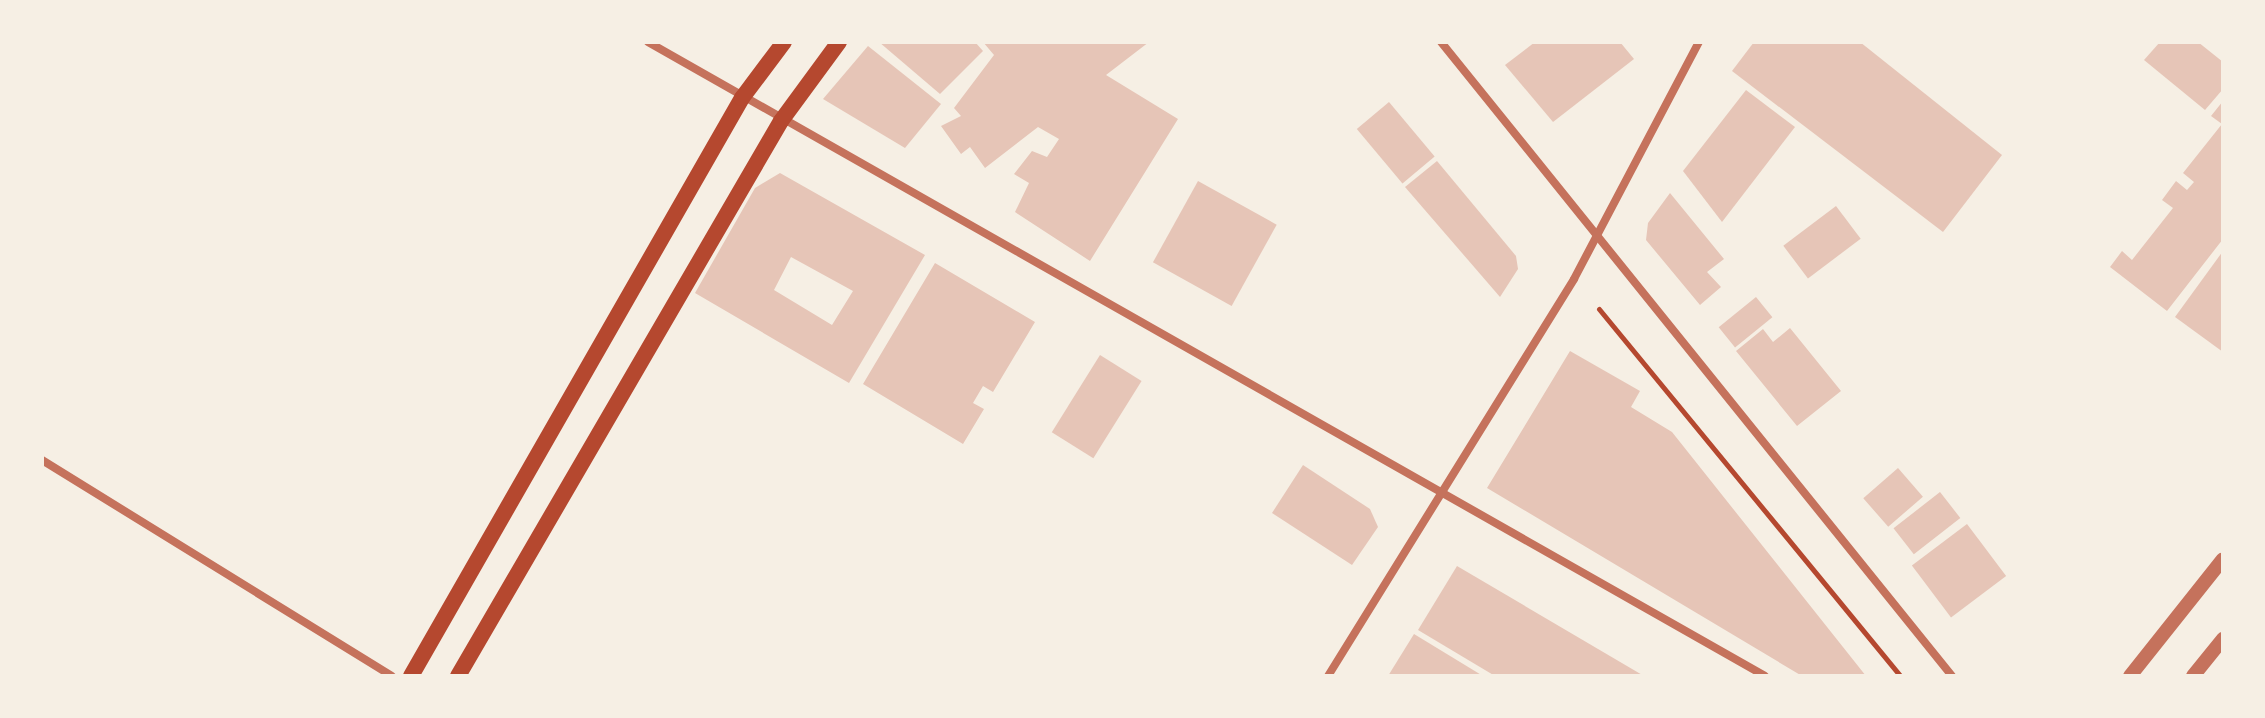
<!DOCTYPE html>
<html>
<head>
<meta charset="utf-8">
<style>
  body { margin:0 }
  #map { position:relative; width:2265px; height:718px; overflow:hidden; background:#f6efe4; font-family:"Work Sans",sans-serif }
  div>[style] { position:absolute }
  .building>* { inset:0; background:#e6c5b7; transform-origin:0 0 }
  .path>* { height:5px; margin:-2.5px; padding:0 2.5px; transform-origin:2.5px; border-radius:2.5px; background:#b5482f }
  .minor>* { height:8px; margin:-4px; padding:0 4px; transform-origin:4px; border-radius:4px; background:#c5725c }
  .tertiary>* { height:14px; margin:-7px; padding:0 7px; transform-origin:7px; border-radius:7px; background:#c5725c }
  .secondary>* { height:16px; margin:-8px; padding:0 8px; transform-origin:8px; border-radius:8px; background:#b5482f }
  span { translate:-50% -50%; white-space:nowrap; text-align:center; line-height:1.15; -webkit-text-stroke:8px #f6efe4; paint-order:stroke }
  .frame { position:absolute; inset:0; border:44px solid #f6efe4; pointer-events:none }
</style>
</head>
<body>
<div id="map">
  <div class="building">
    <i style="clip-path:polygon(879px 42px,975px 42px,983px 51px,940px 94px)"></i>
    <i style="clip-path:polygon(983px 42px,1149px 42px,1106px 75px,1178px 119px,1090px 261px,1015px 212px,1029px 183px,1014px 174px,1032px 151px,1047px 157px,1059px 139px,1038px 127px,985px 168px,970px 147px,961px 154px,941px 126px,961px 116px,954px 108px,994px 55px)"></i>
    <i style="clip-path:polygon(1535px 42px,1620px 42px,1634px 59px,1553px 122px,1505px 65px)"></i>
    <i style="clip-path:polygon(1754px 42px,1860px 42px,2002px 155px,1943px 232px,1732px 71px)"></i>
    <i style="clip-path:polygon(2160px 42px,2198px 42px,2223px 62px,2223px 89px,2205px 110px,2144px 60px)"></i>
    <i style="clip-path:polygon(868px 46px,941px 104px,905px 148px,823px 99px)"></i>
    <i style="clip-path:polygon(1746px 90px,1795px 127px,1722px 222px,1683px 171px)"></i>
    <i style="clip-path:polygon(2223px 101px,2223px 239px,2167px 311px,2110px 267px,2122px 251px,2132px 260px,2173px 208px,2162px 200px,2176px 181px,2187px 190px,2194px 182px,2183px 173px,2222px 124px,2211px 116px)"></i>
    <i style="left:1389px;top:102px;width:71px;height:42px;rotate:50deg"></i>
    <i style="clip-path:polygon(1437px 161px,1516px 256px,1518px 269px,1500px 297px,1405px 187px)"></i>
    <i style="clip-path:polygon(evenodd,780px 173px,925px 255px,849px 383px,695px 293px,755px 188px,780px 173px,791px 257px,853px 291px,832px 325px,774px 290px,791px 257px)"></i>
    <i style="left:1198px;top:181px;width:90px;height:93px;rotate:29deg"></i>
    <i style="clip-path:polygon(1670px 193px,1724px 259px,1707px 272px,1721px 287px,1700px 305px,1646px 240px,1648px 223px)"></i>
    <i style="left:1836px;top:206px;width:41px;height:66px;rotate:53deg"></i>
    <i style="clip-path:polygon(2223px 251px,2223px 352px,2175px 317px)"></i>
    <i style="clip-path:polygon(935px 263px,1035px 322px,993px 392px,983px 386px,973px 403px,984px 409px,963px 444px,863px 384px)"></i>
    <i style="left:1756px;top:297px;width:26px;height:48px;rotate:51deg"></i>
    <i style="clip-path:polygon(1790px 328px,1841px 391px,1797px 426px,1736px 351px,1763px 329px,1773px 342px)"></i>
    <i style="clip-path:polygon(1570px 351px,1640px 391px,1631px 407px,1672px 432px,1866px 676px,1802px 676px,1487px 488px)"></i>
    <i style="left:1100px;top:355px;width:49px;height:91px;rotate:32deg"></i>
    <i style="clip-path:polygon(1303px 465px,1370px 509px,1378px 527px,1352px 565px,1272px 513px)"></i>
    <i style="left:1898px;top:468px;width:38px;height:46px;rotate:49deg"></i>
    <i style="left:1940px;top:492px;width:33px;height:59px;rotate:52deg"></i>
    <i style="left:1967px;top:524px;width:65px;height:69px;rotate:53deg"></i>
    <i style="clip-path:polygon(1457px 566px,1644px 676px,1495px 676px,1418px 630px)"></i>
    <i style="clip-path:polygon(1414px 634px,1483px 676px,1388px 676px)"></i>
  </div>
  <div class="path">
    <i style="left:1599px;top:309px;width:475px;rotate:50.6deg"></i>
  </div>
  <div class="minor">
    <i style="left:648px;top:42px;width:1284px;rotate:29.58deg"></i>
    <i style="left:1441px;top:42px;width:814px;rotate:51.13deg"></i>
    <i style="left:42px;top:460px;width:411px;rotate:31.7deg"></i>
    <i style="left:1328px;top:676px;width:467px;rotate:-58.2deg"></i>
    <i style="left:1574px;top:279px;width:268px;rotate:-62.2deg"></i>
  </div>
  <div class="tertiary">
    <i style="left:2130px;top:676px;width:149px;rotate:-51.5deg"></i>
    <i style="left:2193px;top:676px;width:48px;rotate:-51deg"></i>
  </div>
  <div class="secondary">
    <i style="left:411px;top:676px;width:666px;rotate:-60.2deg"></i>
    <i style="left:742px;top:98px;width:70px;rotate:-53.1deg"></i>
    <i style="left:458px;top:676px;width:642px;rotate:-59.8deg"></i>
    <i style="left:781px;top:121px;width:98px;rotate:-53.7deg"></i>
  </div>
  <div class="frame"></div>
</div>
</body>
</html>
